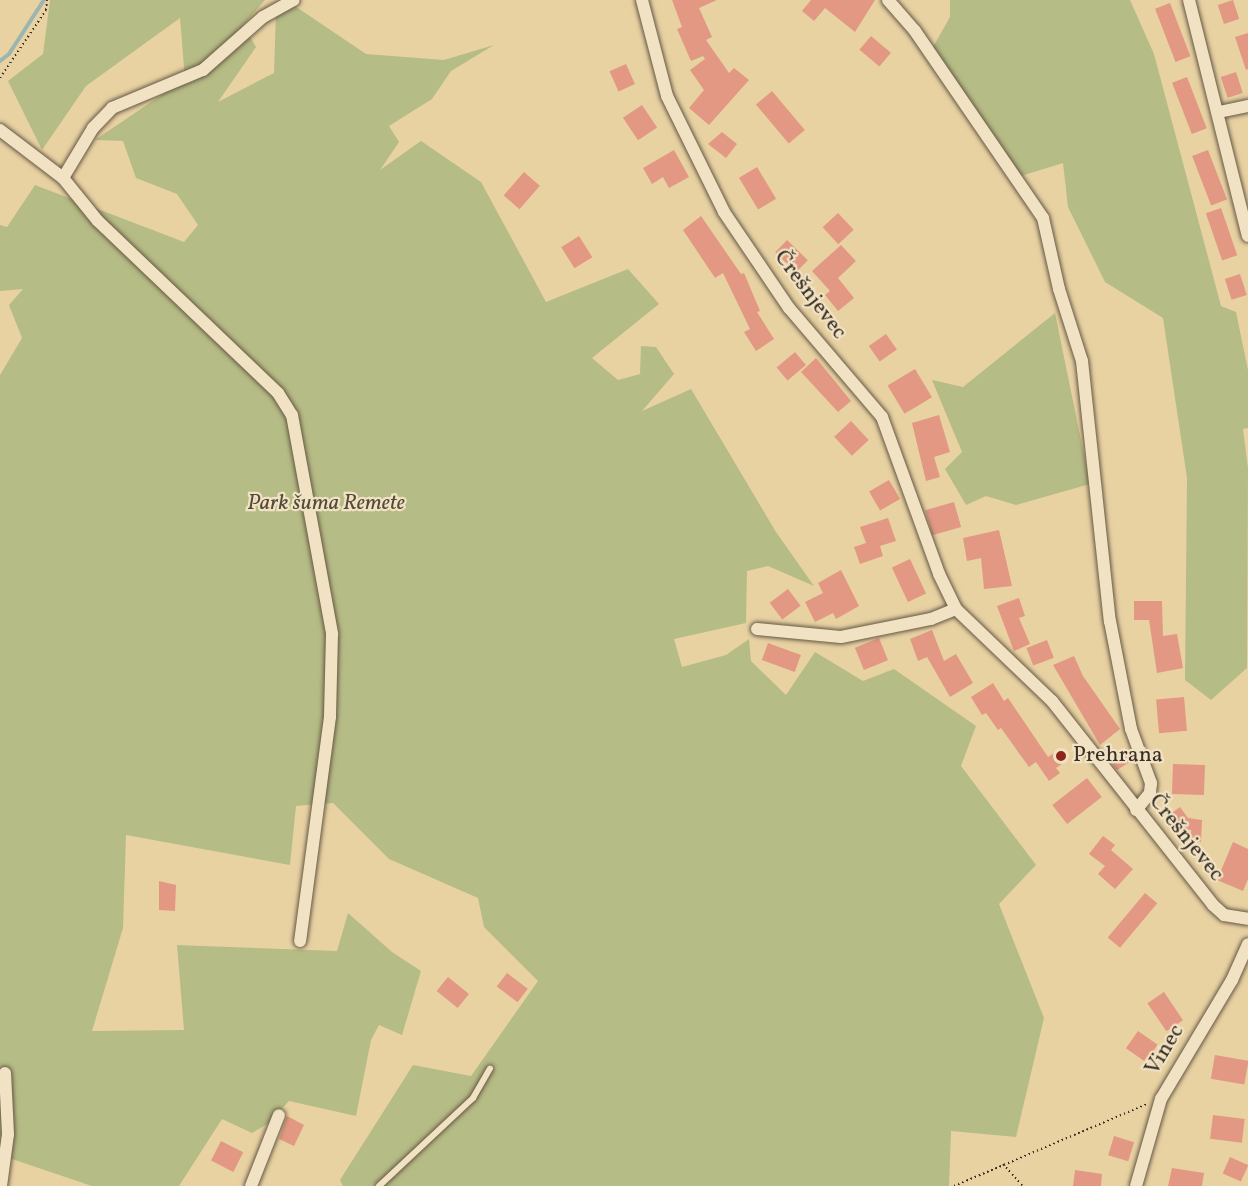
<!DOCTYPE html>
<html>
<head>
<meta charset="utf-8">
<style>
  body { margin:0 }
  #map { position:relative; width:1248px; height:1186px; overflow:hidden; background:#e8d2a2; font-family:Vollkorn,serif }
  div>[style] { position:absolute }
  .green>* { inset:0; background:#b6bc85 }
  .stream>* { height:4px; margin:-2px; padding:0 2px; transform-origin:2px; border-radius:2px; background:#9cb5b1 }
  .building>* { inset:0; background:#e29883; transform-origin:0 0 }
  .path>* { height:2px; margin-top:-1px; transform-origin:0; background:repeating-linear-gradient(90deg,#3a2f27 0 1.5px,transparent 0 4.5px) }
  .roads { filter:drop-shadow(0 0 2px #665846) drop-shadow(0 0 2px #665846) }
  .lane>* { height:6px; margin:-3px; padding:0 3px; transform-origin:3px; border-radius:3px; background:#f0e2c3 }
  .street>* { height:12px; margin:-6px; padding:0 6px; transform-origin:6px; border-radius:6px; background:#f0e2c3 }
  .dots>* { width:16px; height:16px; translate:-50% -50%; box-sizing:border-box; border:3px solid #f0e2c3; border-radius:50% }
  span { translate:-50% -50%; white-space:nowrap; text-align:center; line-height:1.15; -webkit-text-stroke:4.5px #f0e2c3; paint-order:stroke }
  .street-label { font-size:22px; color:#3a2f27 }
  .park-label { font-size:22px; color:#534b3a; font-style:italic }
  .poi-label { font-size:22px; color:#3a2f27 }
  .left { translate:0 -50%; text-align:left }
</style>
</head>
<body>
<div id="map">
  <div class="green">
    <i style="clip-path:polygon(50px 0,265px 0,243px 25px,256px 47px,218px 102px,274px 73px,276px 11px,289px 2px,366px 54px,444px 60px,494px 45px,451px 71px,432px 99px,389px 126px,399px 142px,380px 170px,421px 141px,481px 182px,546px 302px,628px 269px,659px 304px,592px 358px,618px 380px,640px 374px,641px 346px,656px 347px,674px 374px,642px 411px,691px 389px,776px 532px,814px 586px,768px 566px,747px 571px,746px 623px,674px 639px,682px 667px,726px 655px,749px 639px,751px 661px,786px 695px,815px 652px,863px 681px,894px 669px,976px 726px,961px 766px,1036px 865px,999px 904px,1044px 1018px,1016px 1137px,951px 1131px,949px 1186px,343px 1186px,340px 1180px,413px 1065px,471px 1076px,538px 981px,484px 927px,478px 898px,389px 859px,333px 803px,296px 806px,290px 865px,126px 835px,123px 928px,92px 1031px,184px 1030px,177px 945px,337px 951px,348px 913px,392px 952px,421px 971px,402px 1035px,379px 1025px,371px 1040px,356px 1116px,289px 1101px,269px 1123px,252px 1133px,222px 1119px,179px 1186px,92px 1186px,0 1155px,0 375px,22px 338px,9px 305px,23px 289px,0 291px,0 225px,7px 227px,35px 185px,184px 242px,198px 225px,177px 194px,136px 178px,123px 141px,95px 140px,185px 79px,180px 18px,86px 86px,42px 150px,8px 81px,43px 54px)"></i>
    <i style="clip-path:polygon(950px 0,1130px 0,1154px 54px,1221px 306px,1236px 312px,1248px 370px,1248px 428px,1243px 429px,1248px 468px,1247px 668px,1211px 700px,1185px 680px,1187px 478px,1163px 318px,1105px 282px,1068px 207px,1063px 163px,1021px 176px,933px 47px,950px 17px)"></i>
    <i style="clip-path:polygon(1055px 313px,1090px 484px,1016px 505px,986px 496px,966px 505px,945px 469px,962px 452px,932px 380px,963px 387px)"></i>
  </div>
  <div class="stream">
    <i style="left:0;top:61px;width:11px;rotate:-38deg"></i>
    <i style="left:9px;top:54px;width:64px;rotate:-57.1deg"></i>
  </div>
  <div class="building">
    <i style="clip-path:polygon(672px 0,717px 0,699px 8px,712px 37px,706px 40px,729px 73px,734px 68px,749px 80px,709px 125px,689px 108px,704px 90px,690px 70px,705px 59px,703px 56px,691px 61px,677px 29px,682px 27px)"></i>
    <i style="clip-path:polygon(811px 0,875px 0,855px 32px,825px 8px,814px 21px,802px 11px)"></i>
    <i style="left:1233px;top:0;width:20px;height:16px;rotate:72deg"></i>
    <i style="left:1170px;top:3px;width:57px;height:16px;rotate:69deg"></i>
    <i style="clip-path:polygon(1248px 33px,1248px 69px,1246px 70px,1235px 37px)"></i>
    <i style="left:871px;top:36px;width:26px;height:18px;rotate:40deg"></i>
    <i style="left:626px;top:64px;width:22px;height:18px;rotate:66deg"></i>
    <i style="left:1236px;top:72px;width:22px;height:16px;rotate:72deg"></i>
    <i style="left:1187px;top:77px;width:55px;height:16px;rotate:69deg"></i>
    <i style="left:772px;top:91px;width:51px;height:21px;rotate:50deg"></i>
    <i style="left:642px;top:105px;width:27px;height:23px;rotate:56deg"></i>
    <i style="clip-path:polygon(722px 132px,737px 144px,726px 158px,708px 144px)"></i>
    <i style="clip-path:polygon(674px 150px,689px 177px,669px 188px,663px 177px,652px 184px,643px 168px)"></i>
    <i style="left:1208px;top:150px;width:53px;height:17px;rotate:69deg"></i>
    <i style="left:757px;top:167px;width:37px;height:21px;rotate:59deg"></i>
    <i style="left:524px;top:172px;width:21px;height:31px;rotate:41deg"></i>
    <i style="left:1221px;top:208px;width:50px;height:16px;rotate:71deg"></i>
    <i style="left:838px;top:213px;width:23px;height:21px;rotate:47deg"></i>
    <i style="clip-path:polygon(701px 216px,741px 274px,744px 273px,760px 311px,757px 312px,774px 339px,756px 351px,744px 332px,750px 329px,723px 273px,715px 278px,683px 230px)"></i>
    <i style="left:579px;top:236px;width:25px;height:21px;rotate:58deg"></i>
    <i style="left:787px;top:240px;width:29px;height:17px;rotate:44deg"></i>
    <i style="clip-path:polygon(841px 245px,856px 261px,838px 278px,854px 298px,838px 311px,825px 295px,830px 291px,812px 271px)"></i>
    <i style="left:1240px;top:274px;width:22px;height:16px;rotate:72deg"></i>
    <i style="left:886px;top:334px;width:19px;height:21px;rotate:55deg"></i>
    <i style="left:795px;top:352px;width:17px;height:24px;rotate:50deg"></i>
    <i style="clip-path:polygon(816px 358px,851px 401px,838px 412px,801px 372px)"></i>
    <i style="left:915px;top:369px;width:33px;height:32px;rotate:59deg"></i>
    <i style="clip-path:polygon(939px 415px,950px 452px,934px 457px,940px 477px,926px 481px,912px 423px)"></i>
    <i style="left:851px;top:421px;width:26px;height:23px;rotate:47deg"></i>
    <i style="left:889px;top:480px;width:22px;height:23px;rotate:60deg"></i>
    <i style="left:954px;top:502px;width:26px;height:30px;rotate:74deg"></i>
    <i style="clip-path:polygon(888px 518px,896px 541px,880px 546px,883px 556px,860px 564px,854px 547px,866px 543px,860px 527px)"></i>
    <i style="clip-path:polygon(999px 530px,1012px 586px,984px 589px,981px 558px,967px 561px,963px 538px)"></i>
    <i style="left:910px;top:559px;width:38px;height:20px;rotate:65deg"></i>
    <i style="clip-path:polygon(841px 570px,859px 606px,836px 619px,833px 613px,815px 622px,805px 602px,823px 593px,818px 583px)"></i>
    <i style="left:788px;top:589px;width:21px;height:23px;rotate:53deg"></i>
    <i style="clip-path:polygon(1019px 598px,1025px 616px,1019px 618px,1030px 644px,1014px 651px,997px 606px)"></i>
    <i style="clip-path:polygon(1134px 601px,1162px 601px,1163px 636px,1177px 634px,1183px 668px,1157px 673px,1149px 620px,1134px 620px)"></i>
    <i style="clip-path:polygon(932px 630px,944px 661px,956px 654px,973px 683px,950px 697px,927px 657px,918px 661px,910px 639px)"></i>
    <i style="left:879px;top:638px;width:24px;height:26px;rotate:68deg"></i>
    <i style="left:1047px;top:640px;width:19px;height:22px;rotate:69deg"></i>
    <i style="left:768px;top:643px;width:35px;height:18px;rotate:20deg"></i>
    <i style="clip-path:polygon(1074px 656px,1083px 676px,1120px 729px,1100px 745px,1053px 665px)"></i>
    <i style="clip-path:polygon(993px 683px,1004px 701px,1008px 698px,1048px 757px,1061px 748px,1069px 759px,1056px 768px,1060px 773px,1049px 781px,1036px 762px,1029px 767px,1001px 728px,998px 730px,986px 713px,982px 715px,971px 697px)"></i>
    <i style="left:1184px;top:697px;width:34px;height:28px;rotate:85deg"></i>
    <i style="clip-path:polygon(1126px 748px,1133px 760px,1117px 770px,1109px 760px)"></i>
    <i style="left:1173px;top:764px;width:32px;height:30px;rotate:2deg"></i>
    <i style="left:1087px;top:778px;width:24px;height:44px;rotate:52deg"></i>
    <i style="clip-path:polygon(1180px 807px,1188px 818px,1202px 820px,1201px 842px,1181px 840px,1165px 818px)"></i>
    <i style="clip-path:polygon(1103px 836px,1115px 845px,1111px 850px,1133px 869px,1115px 889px,1098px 874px,1105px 866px,1089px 854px)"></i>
    <i style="clip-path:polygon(1233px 842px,1248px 849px,1248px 879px,1243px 891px,1217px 880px)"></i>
    <i style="clip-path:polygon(159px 881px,176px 885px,175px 911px,159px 910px)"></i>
    <i style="left:1145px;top:893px;width:16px;height:58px;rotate:40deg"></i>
    <i style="left:507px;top:973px;width:26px;height:17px;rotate:37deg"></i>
    <i style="left:448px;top:977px;width:27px;height:18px;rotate:39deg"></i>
    <i style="left:1164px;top:992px;width:34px;height:20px;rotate:56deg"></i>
    <i style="left:1138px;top:1031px;width:24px;height:21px;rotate:35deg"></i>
    <i style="left:1215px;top:1055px;width:34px;height:24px;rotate:10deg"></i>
    <i style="left:1213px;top:1115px;width:32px;height:24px;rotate:7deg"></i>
    <i style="clip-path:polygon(287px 1116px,304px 1125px,294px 1146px,279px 1139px)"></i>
    <i style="left:1114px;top:1136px;width:21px;height:20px;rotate:17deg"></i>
    <i style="left:221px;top:1141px;width:25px;height:22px;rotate:27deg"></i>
    <i style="left:1230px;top:1157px;width:20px;height:18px;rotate:24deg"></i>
    <i style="clip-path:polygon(1172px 1168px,1204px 1173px,1202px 1186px,1168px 1186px)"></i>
    <i style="clip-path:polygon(1075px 1170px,1102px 1174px,1101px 1186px,1073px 1186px)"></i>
  </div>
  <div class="path">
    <i style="left:0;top:78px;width:82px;rotate:-55.9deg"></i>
    <i style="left:46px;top:10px;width:10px;rotate:-84deg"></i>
    <i style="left:1003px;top:1164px;width:30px;rotate:48deg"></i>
    <i style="left:954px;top:1186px;width:210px;rotate:-23deg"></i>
  </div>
  <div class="roads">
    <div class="lane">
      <i style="left:379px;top:1186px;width:129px;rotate:-43.1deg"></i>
      <i style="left:473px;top:1098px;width:34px;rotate:-60deg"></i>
    </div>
    <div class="street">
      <i style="left:642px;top:0;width:99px;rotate:75.4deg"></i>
      <i style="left:667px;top:96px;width:129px;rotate:63.8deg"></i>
      <i style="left:724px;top:212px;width:116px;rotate:55.9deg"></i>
      <i style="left:789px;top:308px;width:143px;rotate:49.5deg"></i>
      <i style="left:882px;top:417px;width:167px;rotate:70deg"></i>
      <i style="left:939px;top:574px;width:39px;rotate:64deg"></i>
      <i style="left:956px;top:609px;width:133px;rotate:43.8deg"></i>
      <i style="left:1052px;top:701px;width:260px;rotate:51.7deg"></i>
      <i style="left:1213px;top:905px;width:15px;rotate:42deg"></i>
      <i style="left:1224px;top:915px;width:24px;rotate:9deg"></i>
      <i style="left:888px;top:0;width:41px;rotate:48.9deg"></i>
      <i style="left:915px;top:31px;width:227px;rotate:55.6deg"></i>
      <i style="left:1043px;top:218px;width:73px;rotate:77.3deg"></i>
      <i style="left:1059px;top:289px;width:76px;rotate:72.3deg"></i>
      <i style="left:1082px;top:361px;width:262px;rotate:83.9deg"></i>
      <i style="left:1110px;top:621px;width:110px;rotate:79deg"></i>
      <i style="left:1131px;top:729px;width:58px;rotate:69.7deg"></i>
      <i style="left:1151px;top:783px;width:10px;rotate:96deg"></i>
      <i style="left:1150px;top:793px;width:22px;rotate:129deg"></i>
      <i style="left:1189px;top:0;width:243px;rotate:76deg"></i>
      <i style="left:1219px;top:112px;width:30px;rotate:-12deg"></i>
      <i style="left:0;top:130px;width:79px;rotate:37.3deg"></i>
      <i style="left:63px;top:178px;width:55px;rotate:50.9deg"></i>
      <i style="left:98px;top:221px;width:249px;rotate:43.7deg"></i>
      <i style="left:278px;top:393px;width:26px;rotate:58deg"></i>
      <i style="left:292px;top:415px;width:223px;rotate:79.6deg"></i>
      <i style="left:332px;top:634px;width:83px;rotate:91.4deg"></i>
      <i style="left:330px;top:717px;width:226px;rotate:97.6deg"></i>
      <i style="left:63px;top:178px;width:58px;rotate:-59deg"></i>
      <i style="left:93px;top:128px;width:28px;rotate:-46deg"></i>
      <i style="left:112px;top:108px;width:99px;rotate:-22.7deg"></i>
      <i style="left:203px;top:70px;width:80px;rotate:-41.5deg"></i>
      <i style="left:263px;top:17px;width:35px;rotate:-29deg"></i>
      <i style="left:757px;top:629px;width:84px;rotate:5.4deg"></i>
      <i style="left:841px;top:637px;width:92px;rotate:-11.3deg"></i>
      <i style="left:931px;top:619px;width:27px;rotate:-22deg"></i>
      <i style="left:1px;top:1186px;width:52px;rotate:-82.3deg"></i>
      <i style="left:8px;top:1134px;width:61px;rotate:-92.8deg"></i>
      <i style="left:251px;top:1186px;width:76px;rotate:-68.5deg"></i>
      <i style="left:1136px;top:1186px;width:91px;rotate:-74deg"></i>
      <i style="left:1161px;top:1099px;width:139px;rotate:-59.2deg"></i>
      <i style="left:1232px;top:980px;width:39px;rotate:-66deg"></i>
    </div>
  </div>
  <div class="dots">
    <i style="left:1061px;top:756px;background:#8f2418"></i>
  </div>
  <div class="street-label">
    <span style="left:810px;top:295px;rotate:53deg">Črešnjevec</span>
    <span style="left:1186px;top:838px;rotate:51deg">Črešnjevec</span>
    <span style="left:1165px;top:1050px;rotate:-59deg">Vinec</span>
  </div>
  <div class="park-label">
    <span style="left:326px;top:504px">Park šuma Remete</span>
  </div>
  <div class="poi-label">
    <span class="left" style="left:1073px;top:756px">Prehrana</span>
  </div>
</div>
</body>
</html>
